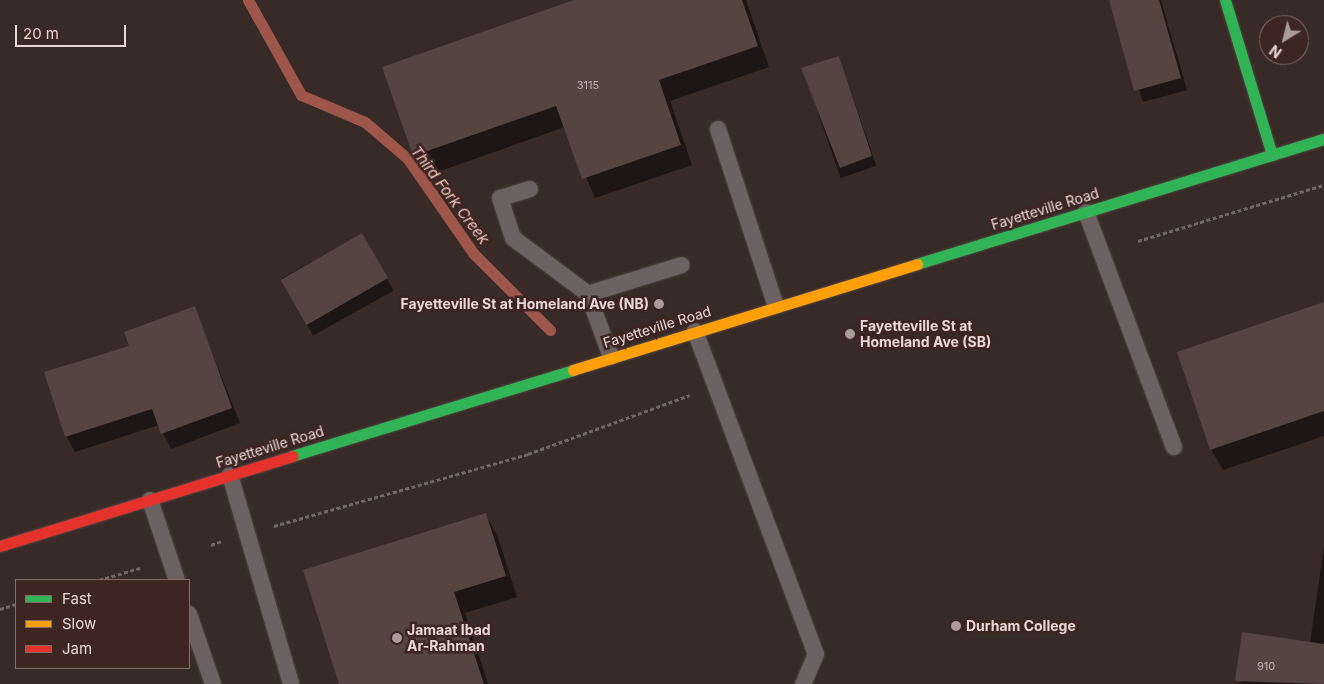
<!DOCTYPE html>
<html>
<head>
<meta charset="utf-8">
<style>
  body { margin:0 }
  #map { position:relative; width:1324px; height:684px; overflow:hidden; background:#372a27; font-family:Inter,sans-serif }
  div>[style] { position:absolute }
  .shadow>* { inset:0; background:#0007; transform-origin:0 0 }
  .stream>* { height:11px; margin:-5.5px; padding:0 5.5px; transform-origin:5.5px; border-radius:5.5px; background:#9e564a }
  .building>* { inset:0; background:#564441; transform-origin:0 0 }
  .path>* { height:3px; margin-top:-1.5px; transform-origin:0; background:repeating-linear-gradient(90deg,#716766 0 4px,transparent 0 6.5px) }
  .roads { filter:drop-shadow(0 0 1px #524744) drop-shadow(0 0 1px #524744) }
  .lane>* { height:16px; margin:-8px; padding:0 8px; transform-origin:8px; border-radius:8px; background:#6d6261 }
  .fast>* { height:11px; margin:-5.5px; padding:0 5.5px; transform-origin:5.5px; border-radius:5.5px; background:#30b455 }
  .slow>* { height:11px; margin:-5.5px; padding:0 5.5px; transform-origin:5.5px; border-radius:5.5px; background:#ff9f0a }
  .jam>* { height:11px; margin:-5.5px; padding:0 5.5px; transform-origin:5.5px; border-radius:5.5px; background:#e5322d }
  .dots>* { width:14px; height:14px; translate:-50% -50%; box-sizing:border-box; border:2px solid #3d2521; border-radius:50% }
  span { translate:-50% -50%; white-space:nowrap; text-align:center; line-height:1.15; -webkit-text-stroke:5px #3d2521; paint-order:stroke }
  .number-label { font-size:11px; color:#c4b3b1 }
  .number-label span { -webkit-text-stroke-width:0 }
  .street-label { font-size:14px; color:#e9d8d6 }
  .poi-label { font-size:14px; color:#e9d8d6; font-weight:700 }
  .right { translate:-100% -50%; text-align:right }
  .left { translate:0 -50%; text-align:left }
  .water-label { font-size:15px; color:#f5c7bf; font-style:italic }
  .legend { position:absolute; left:15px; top:579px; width:175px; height:90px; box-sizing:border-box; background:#3d2521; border:1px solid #826d69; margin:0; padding:6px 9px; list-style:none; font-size:15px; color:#e9d8d6 }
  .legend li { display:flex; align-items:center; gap:10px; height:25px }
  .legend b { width:25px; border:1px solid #826d69 }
  .north { position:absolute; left:1259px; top:15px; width:50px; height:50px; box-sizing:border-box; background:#3d2521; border:1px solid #826d69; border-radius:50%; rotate:216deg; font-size:14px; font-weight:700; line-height:20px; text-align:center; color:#e9d8d6 }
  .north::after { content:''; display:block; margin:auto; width:18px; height:22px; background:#ab9b99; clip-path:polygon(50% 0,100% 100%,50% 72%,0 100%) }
  .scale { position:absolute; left:15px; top:25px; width:111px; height:22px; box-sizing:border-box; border:2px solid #e9d8d6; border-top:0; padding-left:6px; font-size:15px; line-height:18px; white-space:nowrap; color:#e9d8d6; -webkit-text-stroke:4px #3d2521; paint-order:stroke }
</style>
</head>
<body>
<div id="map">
  <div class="shadow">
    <i style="clip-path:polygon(578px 0,746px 0,769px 67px,670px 101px,692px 165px,595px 198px,565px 127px,426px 176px,414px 155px)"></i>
    <i style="clip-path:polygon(1110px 0,1161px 0,1187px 90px,1143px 102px)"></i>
    <i style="left:839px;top:57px;width:115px;height:38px;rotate:71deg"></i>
    <i style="left:362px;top:234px;width:65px;height:92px;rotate:61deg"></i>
    <i style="clip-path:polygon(1324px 303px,1324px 436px,1223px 470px,1211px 449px)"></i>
    <i style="clip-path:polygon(194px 308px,240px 423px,171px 449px,159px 425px,75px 452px,66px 436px,130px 347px)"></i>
    <i style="clip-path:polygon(486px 515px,497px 535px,517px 597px,465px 613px,488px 684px,340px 684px)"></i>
    <i style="clip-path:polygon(1324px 547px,1324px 684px,1238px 684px,1310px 643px)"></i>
  </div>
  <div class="stream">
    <i style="left:248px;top:0;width:109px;rotate:60.8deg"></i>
    <i style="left:301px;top:95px;width:69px;rotate:22.9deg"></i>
    <i style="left:365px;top:122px;width:57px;rotate:40.7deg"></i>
    <i style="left:408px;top:159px;width:114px;rotate:55.3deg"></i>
    <i style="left:473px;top:253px;width:109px;rotate:45deg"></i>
  </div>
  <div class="building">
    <i style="clip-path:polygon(574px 0,742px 0,758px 46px,659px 80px,681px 145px,582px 179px,556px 106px,413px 156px,382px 67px)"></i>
    <i style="clip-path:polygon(1109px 0,1159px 0,1181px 78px,1134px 91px)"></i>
    <i style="clip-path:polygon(839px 56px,872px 156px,840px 168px,801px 68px)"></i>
    <i style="left:362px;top:233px;width:52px;height:94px;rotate:60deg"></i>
    <i style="clip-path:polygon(1324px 302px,1324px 411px,1210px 450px,1177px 352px)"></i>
    <i style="clip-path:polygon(195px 306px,232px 408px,161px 434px,152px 409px,65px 437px,44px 372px,129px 346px,124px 332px)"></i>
    <i style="clip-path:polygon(486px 513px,506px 576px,454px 592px,484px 684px,339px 684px,303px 570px)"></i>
    <i style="clip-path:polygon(1242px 632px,1324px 644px,1324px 684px,1235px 681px)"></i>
  </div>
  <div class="path">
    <i style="left:1138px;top:241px;width:194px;rotate:-16.8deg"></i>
    <i style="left:274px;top:526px;width:264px;rotate:-15.8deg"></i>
    <i style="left:528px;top:454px;width:172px;rotate:-20deg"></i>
    <i style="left:211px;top:545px;width:12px;rotate:-20deg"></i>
    <i style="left:99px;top:580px;width:43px;rotate:-16.3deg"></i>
    <i style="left:0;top:609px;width:17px;rotate:-17deg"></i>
  </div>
  <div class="roads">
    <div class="lane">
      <i style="left:718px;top:129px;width:186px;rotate:71.9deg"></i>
      <i style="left:530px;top:189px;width:31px;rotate:163deg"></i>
      <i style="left:500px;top:198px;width:42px;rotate:72deg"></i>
      <i style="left:513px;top:238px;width:94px;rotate:36.7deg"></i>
      <i style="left:588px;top:294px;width:67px;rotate:69.9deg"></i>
      <i style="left:1086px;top:212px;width:251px;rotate:69.5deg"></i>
      <i style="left:588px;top:294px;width:98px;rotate:-17.1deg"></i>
      <i style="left:695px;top:331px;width:345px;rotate:69.5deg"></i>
      <i style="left:816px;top:654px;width:33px;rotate:113deg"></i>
      <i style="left:230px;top:475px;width:218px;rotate:73.7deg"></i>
      <i style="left:150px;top:500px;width:84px;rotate:71.4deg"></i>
      <i style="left:189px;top:614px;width:74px;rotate:71.1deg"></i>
    </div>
    <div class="fast">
      <i style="left:1225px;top:0;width:162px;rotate:73.1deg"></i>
      <i style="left:917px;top:264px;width:426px;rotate:-17.1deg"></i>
      <i style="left:292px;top:456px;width:294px;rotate:-17deg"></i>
    </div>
    <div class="slow">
      <i style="left:573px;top:370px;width:360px;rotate:-17.1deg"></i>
    </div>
    <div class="jam">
      <i style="left:0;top:546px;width:306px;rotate:-17.1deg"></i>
    </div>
  </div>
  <div class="dots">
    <i style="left:659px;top:304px;background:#ab9b99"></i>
    <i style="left:850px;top:334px;background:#ab9b99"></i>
    <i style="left:956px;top:626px;background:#ab9b99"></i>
    <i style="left:397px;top:638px;background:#ab9b99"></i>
  </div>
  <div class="number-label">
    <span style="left:588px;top:85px">3115</span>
    <span style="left:1266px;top:666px">910</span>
  </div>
  <div class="street-label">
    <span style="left:1045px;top:209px;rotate:-17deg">Fayetteville Road</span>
    <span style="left:657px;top:327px;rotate:-17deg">Fayetteville Road</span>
    <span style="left:270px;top:447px;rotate:-17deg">Fayetteville Road</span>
  </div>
  <div class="poi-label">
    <span class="right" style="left:649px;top:304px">Fayetteville St at Homeland Ave (NB)</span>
    <span class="left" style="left:860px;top:334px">Fayetteville St at<br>Homeland Ave (SB)</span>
    <span class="left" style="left:966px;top:626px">Durham College</span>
    <span class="left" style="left:407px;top:638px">Jamaat Ibad<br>Ar-Rahman</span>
  </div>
  <div class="water-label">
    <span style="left:450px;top:195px;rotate:53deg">Third Fork Creek</span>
  </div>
  <ul class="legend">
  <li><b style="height:6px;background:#30b455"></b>Fast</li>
  <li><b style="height:6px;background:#ff9f0a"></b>Slow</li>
  <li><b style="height:6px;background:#e5322d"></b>Jam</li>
  </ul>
  <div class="north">N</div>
  <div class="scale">20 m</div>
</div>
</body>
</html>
